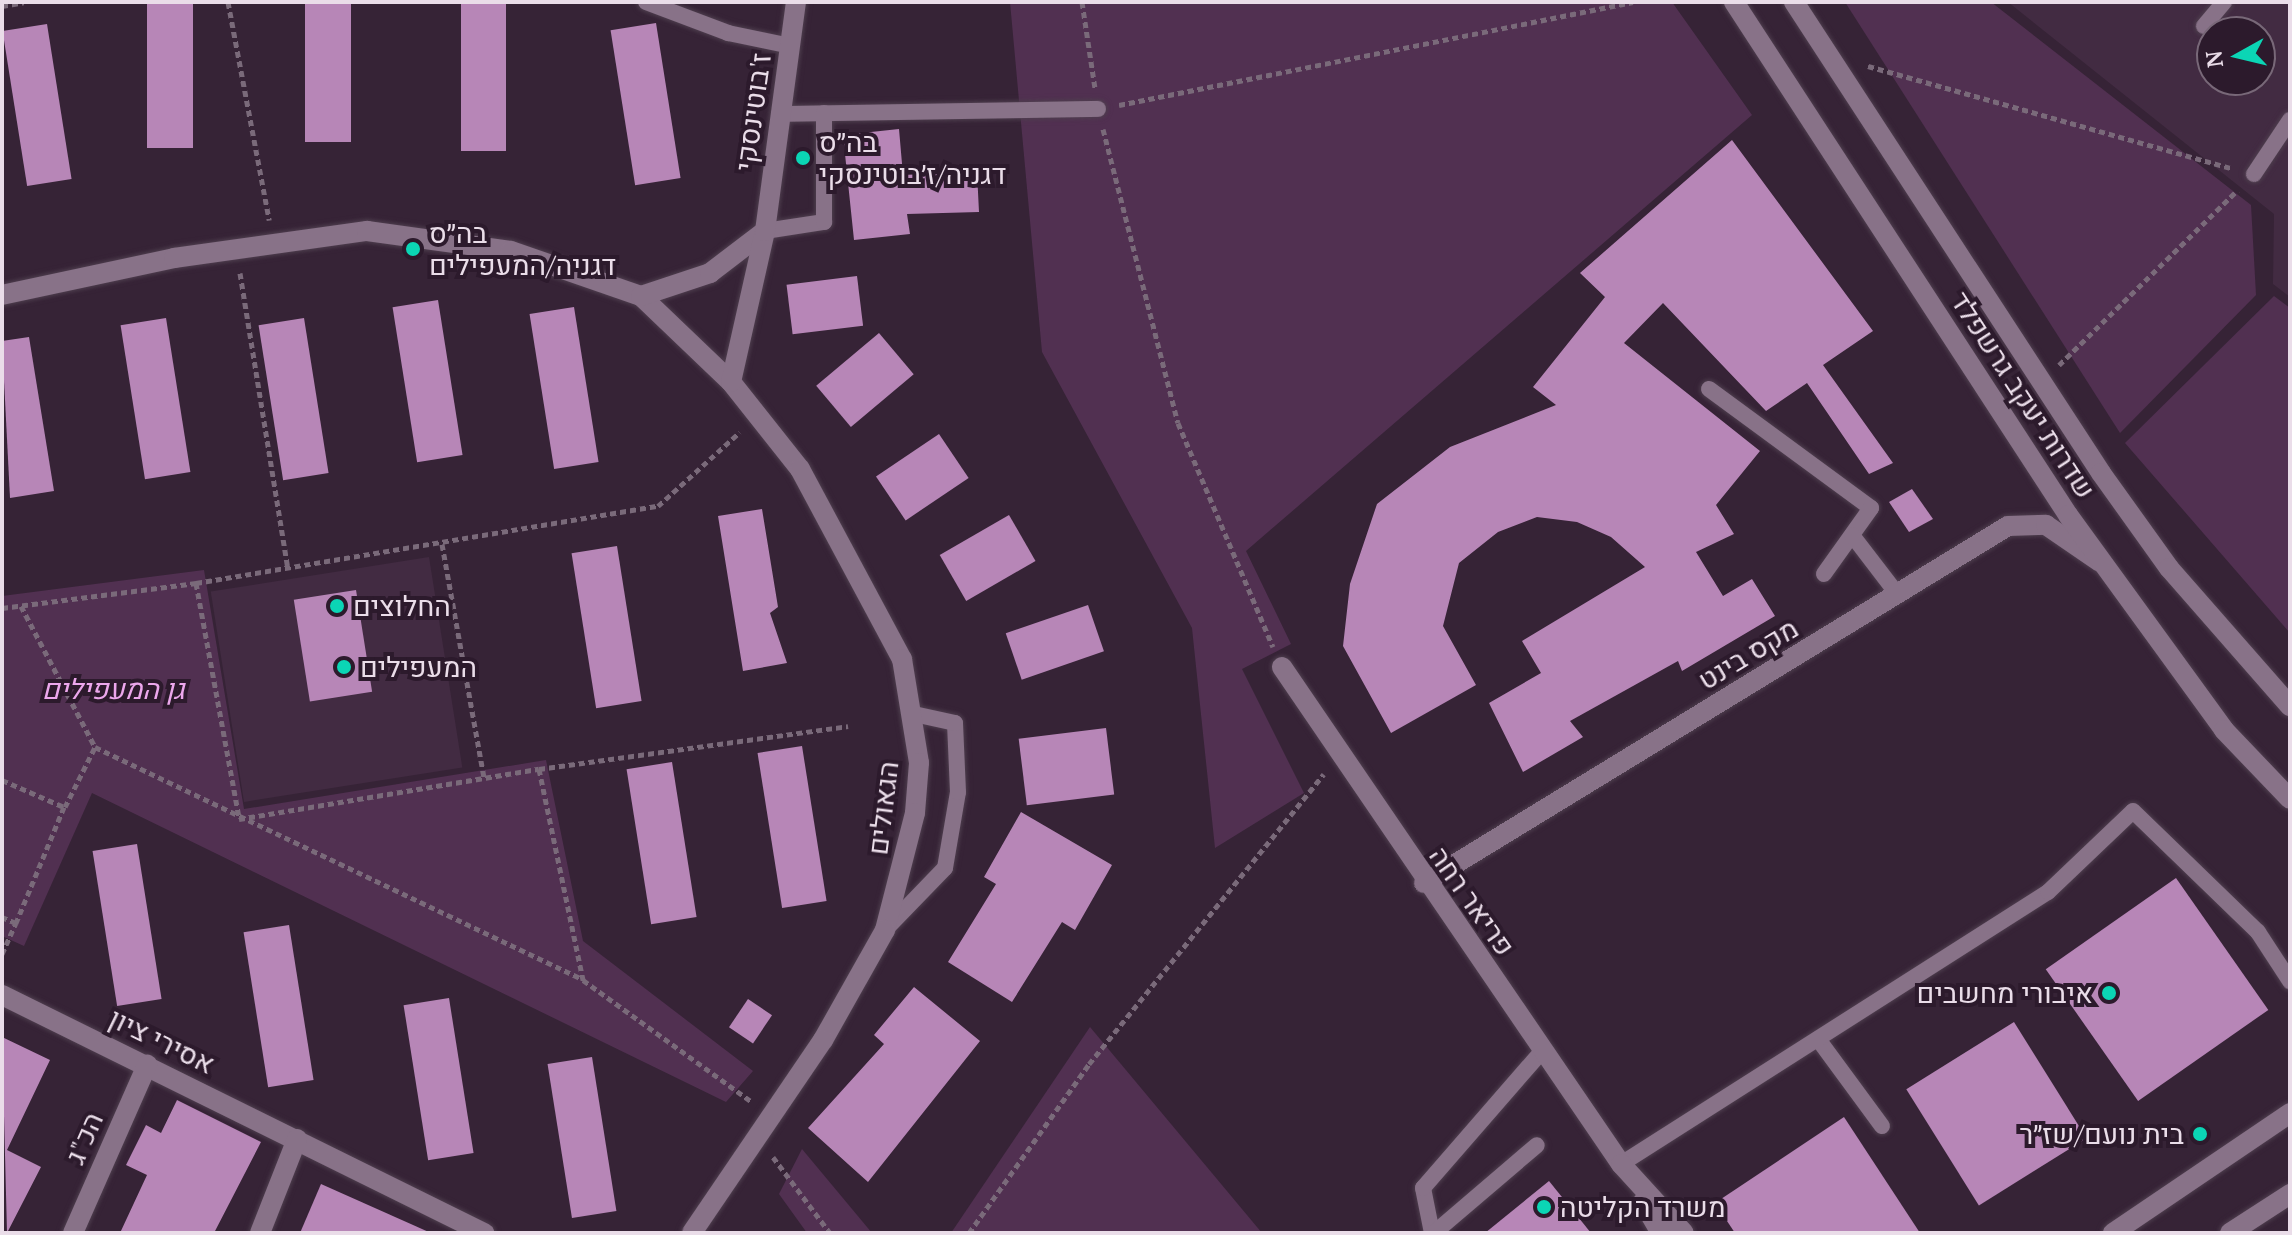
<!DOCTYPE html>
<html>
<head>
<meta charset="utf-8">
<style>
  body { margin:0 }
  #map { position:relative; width:2292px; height:1235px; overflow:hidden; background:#362336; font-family:"PT Serif",Heebo,serif }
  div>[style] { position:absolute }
  .built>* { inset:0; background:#422b42; transform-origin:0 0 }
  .green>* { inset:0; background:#513051 }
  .building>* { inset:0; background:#b786b7; transform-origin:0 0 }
  .path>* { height:5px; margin-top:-2.5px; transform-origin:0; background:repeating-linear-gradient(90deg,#7a6a7a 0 6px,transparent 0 10px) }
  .roads { filter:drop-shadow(0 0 2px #4e3e4e) drop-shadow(0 0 2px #4e3e4e) }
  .service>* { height:16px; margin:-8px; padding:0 8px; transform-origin:8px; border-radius:8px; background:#887288 }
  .minor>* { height:20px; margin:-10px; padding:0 10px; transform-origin:10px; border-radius:10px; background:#887288 }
  .secondary>* { height:20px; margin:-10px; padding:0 10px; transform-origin:10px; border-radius:10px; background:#887288 }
  .dots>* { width:22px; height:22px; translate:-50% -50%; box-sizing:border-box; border:4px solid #2c1a2c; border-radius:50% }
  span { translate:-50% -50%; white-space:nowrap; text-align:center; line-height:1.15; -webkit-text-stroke:8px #2c1a2c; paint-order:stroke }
  .street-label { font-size:28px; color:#eadde9 }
  .poi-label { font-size:28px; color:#eadde9 }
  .left { translate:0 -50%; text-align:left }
  .right { translate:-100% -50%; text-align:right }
  .park-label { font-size:28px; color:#eca7ec; font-style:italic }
  .frame { position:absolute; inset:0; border:4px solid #eadde9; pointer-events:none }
  .north { position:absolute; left:2196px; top:16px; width:80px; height:80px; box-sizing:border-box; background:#2c1a2c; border:2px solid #786878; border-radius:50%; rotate:262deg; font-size:22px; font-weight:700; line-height:32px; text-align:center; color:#eadde9 }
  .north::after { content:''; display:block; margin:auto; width:28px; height:36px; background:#0bd5b5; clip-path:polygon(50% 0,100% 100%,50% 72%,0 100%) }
</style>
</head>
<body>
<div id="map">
  <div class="built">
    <i style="clip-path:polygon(evenodd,2008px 2px,2290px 2px,2290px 297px,2273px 284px,2274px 214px,2008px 2px,2212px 32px,2260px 32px,2260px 80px,2212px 80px,2212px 32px)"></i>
    <i style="left:429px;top:557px;width:213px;height:221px;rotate:81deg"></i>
  </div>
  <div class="green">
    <i style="clip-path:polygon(1010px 2px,1672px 2px,1752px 115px,1246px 551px,1291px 644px,1242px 669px,1304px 793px,1215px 848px,1192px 628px,1042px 352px)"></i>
    <i style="clip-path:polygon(1845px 2px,1991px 2px,2251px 205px,2256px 295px,2120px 433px)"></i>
    <i style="clip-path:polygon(2274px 296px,2290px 308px,2290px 633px,2125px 443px)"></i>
    <i style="clip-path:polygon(204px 570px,244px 809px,546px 760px,583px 941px,753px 1071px,726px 1102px,92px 793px,24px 946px,2px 936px,2px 596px)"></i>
    <i style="clip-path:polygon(1090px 1027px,1262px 1233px,951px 1233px)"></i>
    <i style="clip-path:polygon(802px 1149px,872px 1233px,807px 1233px,779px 1194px)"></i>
  </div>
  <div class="building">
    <i style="left:147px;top:2px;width:46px;height:146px"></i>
    <i style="left:305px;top:2px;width:46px;height:140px"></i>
    <i style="left:461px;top:2px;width:45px;height:149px"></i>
    <i style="left:656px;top:23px;width:157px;height:46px;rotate:81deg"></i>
    <i style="left:47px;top:24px;width:157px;height:45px;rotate:81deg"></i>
    <i style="clip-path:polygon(899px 129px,903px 175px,977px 172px,979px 212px,907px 214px,910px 234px,854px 240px,843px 135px)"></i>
    <i style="clip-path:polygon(1732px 140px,1873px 331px,1823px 365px,1893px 463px,1869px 474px,1807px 383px,1766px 411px,1663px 303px,1624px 343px,1760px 451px,1716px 505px,1734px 534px,1696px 552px,1723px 596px,1752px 579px,1775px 616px,1682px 671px,1678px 661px,1570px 721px,1583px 737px,1523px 772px,1489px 703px,1541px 673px,1522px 641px,1645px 567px,1611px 537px,1577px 522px,1537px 517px,1498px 532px,1459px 563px,1443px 626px,1476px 685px,1391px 733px,1343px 646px,1350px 584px,1377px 504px,1450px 447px,1556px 405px,1533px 387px,1605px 297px,1580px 273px)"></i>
    <i style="left:857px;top:276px;width:50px;height:71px;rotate:83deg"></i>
    <i style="left:438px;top:300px;width:157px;height:46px;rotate:81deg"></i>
    <i style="left:574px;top:307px;width:157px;height:45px;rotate:81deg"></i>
    <i style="left:166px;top:318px;width:156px;height:46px;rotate:81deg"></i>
    <i style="left:304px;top:318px;width:157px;height:46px;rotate:81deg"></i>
    <i style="left:879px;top:333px;width:54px;height:82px;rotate:50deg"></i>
    <i style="clip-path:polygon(29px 337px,54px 491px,10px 498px,2px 341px)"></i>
    <i style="left:939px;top:434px;width:53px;height:76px;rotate:56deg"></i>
    <i style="clip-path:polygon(1912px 489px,1933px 519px,1909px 532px,1889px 502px)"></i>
    <i style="clip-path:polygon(762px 509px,778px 607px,770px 613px,787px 663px,743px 671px,718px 516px)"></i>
    <i style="left:1009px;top:515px;width:53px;height:80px;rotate:60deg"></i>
    <i style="left:617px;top:546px;width:157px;height:46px;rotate:81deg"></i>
    <i style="left:356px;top:590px;width:103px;height:63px;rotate:81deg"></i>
    <i style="left:1088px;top:605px;width:49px;height:87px;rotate:71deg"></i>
    <i style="left:1106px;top:728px;width:67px;height:88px;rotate:83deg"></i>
    <i style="left:802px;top:746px;width:157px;height:45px;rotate:81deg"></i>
    <i style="left:672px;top:762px;width:157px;height:46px;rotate:81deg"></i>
    <i style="clip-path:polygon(1021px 812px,1112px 865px,1075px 930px,1062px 922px,1012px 1002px,948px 962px,996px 884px,984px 877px)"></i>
    <i style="left:137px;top:844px;width:157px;height:45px;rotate:81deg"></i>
    <i style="left:2176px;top:878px;width:161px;height:159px;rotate:55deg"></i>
    <i style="left:289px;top:925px;width:157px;height:46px;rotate:81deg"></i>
    <i style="clip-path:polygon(914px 987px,980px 1041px,868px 1182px,808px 1128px,884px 1044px,874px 1035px)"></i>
    <i style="left:449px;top:998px;width:157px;height:46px;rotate:81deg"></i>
    <i style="left:748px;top:999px;width:29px;height:34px;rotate:34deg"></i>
    <i style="left:2014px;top:1022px;width:137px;height:127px;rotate:58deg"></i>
    <i style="clip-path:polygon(2px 1037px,50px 1060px,7px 1150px,41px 1167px,7px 1233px)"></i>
    <i style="left:592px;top:1057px;width:156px;height:45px;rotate:81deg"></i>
    <i style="clip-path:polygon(177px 1100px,261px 1142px,214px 1233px,120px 1233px,147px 1175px,126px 1165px,146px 1125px,161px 1133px)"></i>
    <i style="clip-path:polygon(1844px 1117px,1920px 1233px,1735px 1233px,1715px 1203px)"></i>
    <i style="clip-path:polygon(1549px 1181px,1591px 1233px,1485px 1233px)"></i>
    <i style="clip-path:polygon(321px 1184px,431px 1233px,300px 1233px)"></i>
  </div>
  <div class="path">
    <i style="left:228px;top:2px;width:222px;rotate:79.3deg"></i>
    <i style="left:1082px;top:2px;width:87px;rotate:81.4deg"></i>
    <i style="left:2px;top:6px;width:22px;rotate:-10deg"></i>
    <i style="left:1868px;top:66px;width:378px;rotate:15.7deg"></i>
    <i style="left:1119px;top:105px;width:524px;rotate:-11.33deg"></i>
    <i style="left:1103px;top:129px;width:303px;rotate:75.7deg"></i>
    <i style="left:1178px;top:423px;width:243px;rotate:67deg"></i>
    <i style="left:240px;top:273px;width:299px;rotate:80.8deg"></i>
    <i style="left:2059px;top:365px;width:250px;rotate:-44.4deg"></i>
    <i style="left:442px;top:544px;width:238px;rotate:79.8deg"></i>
    <i style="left:196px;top:583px;width:468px;rotate:-9.5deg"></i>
    <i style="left:658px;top:506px;width:110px;rotate:-42.1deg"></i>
    <i style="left:21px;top:606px;width:159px;rotate:62.3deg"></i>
    <i style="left:95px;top:747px;width:539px;rotate:25.47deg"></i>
    <i style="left:2px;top:608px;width:196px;rotate:-7.3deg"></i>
    <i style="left:196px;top:583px;width:239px;rotate:79.6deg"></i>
    <i style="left:539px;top:769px;width:312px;rotate:-7.9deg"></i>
    <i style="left:2px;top:780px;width:68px;rotate:23.5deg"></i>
    <i style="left:64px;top:807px;width:126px;rotate:112.5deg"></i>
    <i style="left:16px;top:923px;width:15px;rotate:-157deg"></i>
    <i style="left:65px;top:807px;width:67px;rotate:-63.4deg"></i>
    <i style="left:239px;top:819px;width:304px;rotate:-9.5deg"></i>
    <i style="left:539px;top:769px;width:216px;rotate:78.2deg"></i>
    <i style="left:583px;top:980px;width:208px;rotate:35.8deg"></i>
    <i style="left:2px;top:954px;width:34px;rotate:-66deg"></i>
    <i style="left:773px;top:1157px;width:95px;rotate:53.1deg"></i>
    <i style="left:969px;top:1233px;width:207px;rotate:-54.6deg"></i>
    <i style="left:1089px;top:1064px;width:373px;rotate:-51deg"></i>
  </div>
  <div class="roads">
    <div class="service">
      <i style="left:646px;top:2px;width:88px;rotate:20.7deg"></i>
      <i style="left:728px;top:33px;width:64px;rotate:11.7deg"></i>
      <i style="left:2204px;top:26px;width:31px;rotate:-50deg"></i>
      <i style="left:779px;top:114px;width:319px;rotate:-0.9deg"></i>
      <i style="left:2254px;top:174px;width:65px;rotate:-56.3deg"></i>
      <i style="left:765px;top:231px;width:60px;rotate:-8.7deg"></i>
      <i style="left:824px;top:222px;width:109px;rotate:-90deg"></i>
      <i style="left:1709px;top:389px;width:201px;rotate:36.3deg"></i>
      <i style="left:1871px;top:508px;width:81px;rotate:125.5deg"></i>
      <i style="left:1852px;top:535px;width:76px;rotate:52.5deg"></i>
      <i style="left:886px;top:929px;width:85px;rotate:-46deg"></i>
      <i style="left:945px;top:868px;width:77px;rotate:-80.3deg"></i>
      <i style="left:958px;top:792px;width:69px;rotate:-92.5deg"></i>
      <i style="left:955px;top:723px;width:42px;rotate:-167.6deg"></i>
      <i style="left:1818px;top:1039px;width:108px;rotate:53.7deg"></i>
      <i style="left:1621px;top:1164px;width:506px;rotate:-32.5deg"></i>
      <i style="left:2048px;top:892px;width:117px;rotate:-43.6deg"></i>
      <i style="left:2133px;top:811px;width:174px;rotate:44.1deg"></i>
      <i style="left:2258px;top:932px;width:59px;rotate:56.9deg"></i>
      <i style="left:1432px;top:1233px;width:46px;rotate:-101.3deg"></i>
      <i style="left:1423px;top:1188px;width:181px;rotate:-49deg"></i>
      <i style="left:1434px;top:1233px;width:135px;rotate:-40.5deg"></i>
    </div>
    <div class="minor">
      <i style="left:2px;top:295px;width:176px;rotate:-12.1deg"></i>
      <i style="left:174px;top:258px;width:195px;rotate:-8deg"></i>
      <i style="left:367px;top:231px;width:145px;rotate:7.9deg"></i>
      <i style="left:511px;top:251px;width:138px;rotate:19.1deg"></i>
      <i style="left:641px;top:296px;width:124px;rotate:43.7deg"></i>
      <i style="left:731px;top:382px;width:111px;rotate:51.6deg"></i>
      <i style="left:800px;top:469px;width:216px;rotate:61.8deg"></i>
      <i style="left:902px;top:659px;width:105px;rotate:80.7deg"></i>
      <i style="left:919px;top:763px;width:50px;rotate:94.6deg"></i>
      <i style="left:915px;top:813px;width:121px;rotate:104.4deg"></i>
      <i style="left:885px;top:930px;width:126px;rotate:119.4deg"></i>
      <i style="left:823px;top:1040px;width:233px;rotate:124.2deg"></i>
      <i style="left:641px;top:296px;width:73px;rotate:-18.4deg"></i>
      <i style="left:710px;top:273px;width:69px;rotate:-37.4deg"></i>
      <i style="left:731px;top:382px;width:155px;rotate:-77.3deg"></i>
      <i style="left:765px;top:231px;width:231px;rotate:-82.3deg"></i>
      <i style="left:1282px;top:667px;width:602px;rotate:55.7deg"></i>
      <i style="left:1621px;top:1164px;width:93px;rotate:47.6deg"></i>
      <i style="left:1424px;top:883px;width:684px;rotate:-31.44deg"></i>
      <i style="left:2008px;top:526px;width:38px;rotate:-2deg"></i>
      <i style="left:2046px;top:525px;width:65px;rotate:34.4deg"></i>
      <i style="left:2px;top:995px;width:538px;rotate:26.28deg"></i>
      <i style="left:1643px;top:1202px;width:36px;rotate:60deg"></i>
      <i style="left:73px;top:1233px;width:184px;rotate:-66.2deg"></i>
      <i style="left:260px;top:1233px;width:101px;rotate:-68.5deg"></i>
    </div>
    <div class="secondary">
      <i style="left:1734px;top:2px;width:612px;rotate:56.93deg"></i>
      <i style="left:2068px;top:515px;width:266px;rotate:54deg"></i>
      <i style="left:2224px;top:730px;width:95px;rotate:46.3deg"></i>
      <i style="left:1794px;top:2px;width:562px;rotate:56.9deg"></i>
      <i style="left:2101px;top:473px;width:117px;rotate:54.4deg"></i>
      <i style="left:2169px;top:568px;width:184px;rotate:48.8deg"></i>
      <i style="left:2113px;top:1233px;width:214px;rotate:-34.1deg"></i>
      <i style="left:2230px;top:1233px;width:72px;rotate:-33deg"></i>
    </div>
  </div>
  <div class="dots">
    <i style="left:803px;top:158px;background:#0bd5b5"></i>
    <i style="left:413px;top:249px;background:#0bd5b5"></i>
    <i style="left:337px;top:606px;background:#0bd5b5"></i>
    <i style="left:344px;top:667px;background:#0bd5b5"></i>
    <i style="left:2109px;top:993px;background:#0bd5b5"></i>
    <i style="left:2200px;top:1134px;background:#0bd5b5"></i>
    <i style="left:1544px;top:1207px;background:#0bd5b5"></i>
  </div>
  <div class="street-label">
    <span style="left:753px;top:112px;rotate:-82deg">ז'בוטינסקי</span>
    <span style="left:2023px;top:395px;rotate:57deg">שדרות יעקב גרשפלד</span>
    <span style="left:1748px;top:654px;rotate:-31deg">מקס בינט</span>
    <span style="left:883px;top:808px;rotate:-83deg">הגאולים</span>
    <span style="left:1472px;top:901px;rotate:55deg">פריאר רחה</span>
    <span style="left:162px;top:1041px;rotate:26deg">אסירי ציון</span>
    <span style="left:84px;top:1138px;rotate:-66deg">הכ"ג</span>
  </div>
  <div class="poi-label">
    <span class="left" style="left:819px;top:158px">בה״ס<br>דגניה/ז׳בוטינסקי</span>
    <span class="left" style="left:429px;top:249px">בה״ס<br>דגניה/המעפילים</span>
    <span class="left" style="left:353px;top:606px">החלוצים</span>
    <span class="left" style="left:360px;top:667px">המעפילים</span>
    <span class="right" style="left:2093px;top:993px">איבורי מחשבים</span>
    <span class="right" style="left:2184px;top:1134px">בית נועם/שז״ר</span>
    <span class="left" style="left:1560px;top:1207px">משרד הקליטה</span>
  </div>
  <div class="park-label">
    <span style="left:113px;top:689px">גן המעפילים</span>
  </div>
  <div class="frame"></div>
  <div class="north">N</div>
</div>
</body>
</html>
